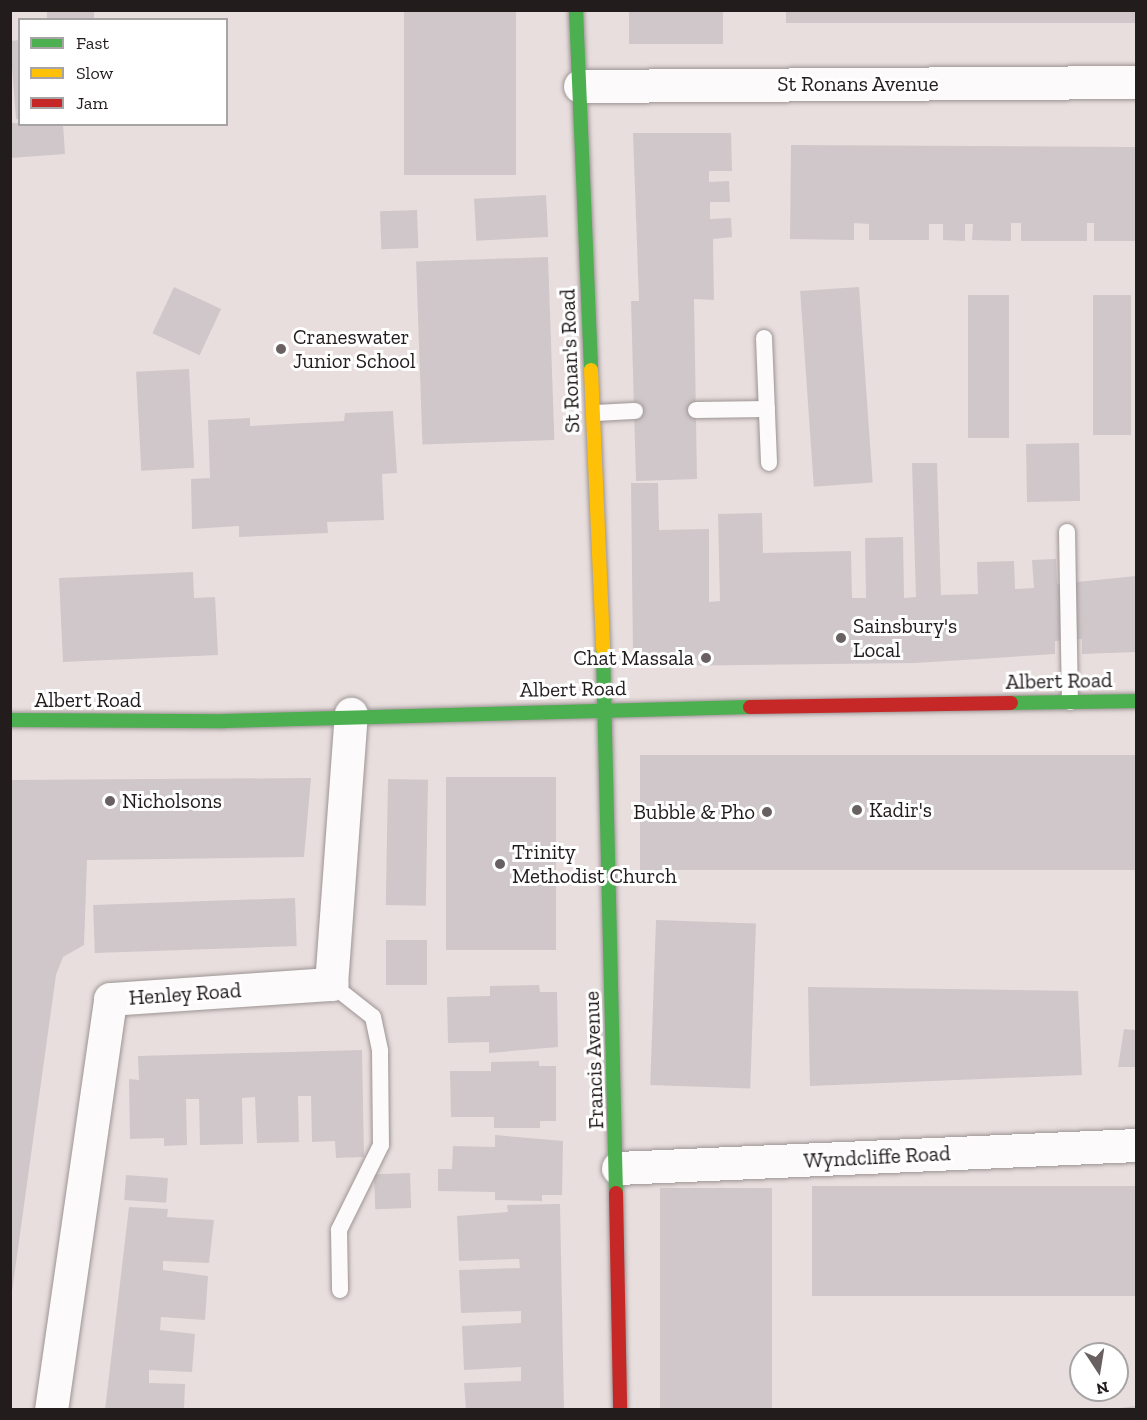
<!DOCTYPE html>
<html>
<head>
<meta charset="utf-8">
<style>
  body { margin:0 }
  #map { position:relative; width:1147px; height:1420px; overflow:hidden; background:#e9dede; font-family:"Zilla Slab",serif }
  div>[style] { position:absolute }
  .building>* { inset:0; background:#cfc7c9; transform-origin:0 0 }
  .roads { filter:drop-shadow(0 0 2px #9c9494) drop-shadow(0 0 2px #9c9494) }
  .lane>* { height:16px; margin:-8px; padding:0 8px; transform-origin:8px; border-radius:8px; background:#fcfafa }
  .street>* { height:33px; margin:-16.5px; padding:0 16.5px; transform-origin:16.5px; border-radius:16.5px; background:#fcfafa }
  .fast>* { height:14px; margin:-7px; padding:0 7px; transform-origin:7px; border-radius:7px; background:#4caf50 }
  .slow>* { height:14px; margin:-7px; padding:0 7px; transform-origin:7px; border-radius:7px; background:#ffc107 }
  .jam>* { height:14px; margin:-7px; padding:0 7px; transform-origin:7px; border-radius:7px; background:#c62828 }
  .dots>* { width:16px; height:16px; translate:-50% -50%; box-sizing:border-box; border:3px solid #fff; border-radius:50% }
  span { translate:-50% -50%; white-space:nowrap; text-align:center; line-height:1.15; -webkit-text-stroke:6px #fff; paint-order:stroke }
  .street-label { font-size:21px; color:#231c1d }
  .poi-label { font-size:21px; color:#231c1d }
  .left { translate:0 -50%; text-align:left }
  .right { translate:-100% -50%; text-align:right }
  .frame { position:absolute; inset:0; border:12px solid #231c1d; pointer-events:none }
  .legend { position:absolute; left:18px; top:18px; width:210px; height:108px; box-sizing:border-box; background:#fff; border:2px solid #a7a4a5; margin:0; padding:8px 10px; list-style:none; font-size:18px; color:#231c1d }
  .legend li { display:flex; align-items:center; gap:12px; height:30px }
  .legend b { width:30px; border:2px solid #a7a4a5 }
  .north { position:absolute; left:1069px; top:1342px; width:60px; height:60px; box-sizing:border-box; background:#fff; border:2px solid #a7a4a5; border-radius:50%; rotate:168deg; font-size:16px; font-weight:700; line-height:24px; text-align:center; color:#231c1d }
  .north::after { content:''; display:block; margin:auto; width:21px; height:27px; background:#686061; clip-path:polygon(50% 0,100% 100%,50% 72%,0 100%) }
</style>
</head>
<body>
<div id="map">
  <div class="building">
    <i style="left:47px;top:10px;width:47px;height:10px"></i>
    <i style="left:404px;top:10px;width:112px;height:165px"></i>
    <i style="left:629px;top:10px;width:94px;height:34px"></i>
    <i style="left:786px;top:10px;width:350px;height:13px"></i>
    <i style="clip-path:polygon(20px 40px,20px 119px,16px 119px,10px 41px)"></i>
    <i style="clip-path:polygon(10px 123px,63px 124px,65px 154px,10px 158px)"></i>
    <i style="clip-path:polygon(633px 133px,731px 133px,732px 171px,709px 171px,709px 182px,729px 181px,730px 202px,710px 202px,710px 219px,731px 218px,732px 237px,713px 239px,714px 300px,694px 299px,697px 479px,636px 481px,631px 301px,639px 301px)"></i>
    <i style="clip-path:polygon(791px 145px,1136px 147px,1136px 241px,1094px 241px,1094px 223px,1087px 223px,1087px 241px,1021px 241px,1021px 223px,1011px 223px,1011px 241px,972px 240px,973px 224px,965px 224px,965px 241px,943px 240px,943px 224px,929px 224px,929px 240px,869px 240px,869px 224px,854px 223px,854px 240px,790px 239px)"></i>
    <i style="left:546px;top:195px;width:42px;height:72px;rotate:87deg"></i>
    <i style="left:417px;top:210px;width:38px;height:37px;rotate:88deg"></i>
    <i style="left:548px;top:257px;width:183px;height:132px;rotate:88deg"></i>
    <i style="left:174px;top:287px;width:52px;height:51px;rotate:25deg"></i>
    <i style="left:859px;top:287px;width:196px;height:59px;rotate:86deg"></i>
    <i style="left:1009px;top:295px;width:143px;height:41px;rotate:90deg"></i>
    <i style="left:1131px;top:295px;width:140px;height:38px;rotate:90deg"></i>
    <i style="left:189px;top:369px;width:99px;height:53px;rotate:87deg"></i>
    <i style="clip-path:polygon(393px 411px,397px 473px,382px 474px,384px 520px,327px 522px,328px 533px,239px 537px,239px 526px,192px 529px,191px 479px,210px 478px,208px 420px,250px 418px,250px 426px,344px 421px,345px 413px)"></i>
    <i style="left:1079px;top:443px;width:58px;height:53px;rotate:89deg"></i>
    <i style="clip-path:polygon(912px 463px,937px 463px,941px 595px,978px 594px,977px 562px,1014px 561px,1015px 589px,1034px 588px,1032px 560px,1056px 559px,1057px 584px,1136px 576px,1136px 652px,1082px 654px,1082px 639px,1055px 641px,1055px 654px,915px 663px,661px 666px,662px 654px,633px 655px,631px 483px,658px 483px,659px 530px,709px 529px,709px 602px,720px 601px,718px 514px,762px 513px,763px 553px,851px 551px,852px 598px,866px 598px,865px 538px,903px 537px,904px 598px,916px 597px)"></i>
    <i style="clip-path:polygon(193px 572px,194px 598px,215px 597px,218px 655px,63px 662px,59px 578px)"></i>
    <i style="left:1136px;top:755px;width:115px;height:496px;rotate:90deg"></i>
    <i style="left:446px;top:777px;width:110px;height:173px"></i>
    <i style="clip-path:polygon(311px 778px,304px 857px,87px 860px,84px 945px,63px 957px,56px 975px,10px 1306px,10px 780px)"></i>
    <i style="left:388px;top:779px;width:40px;height:126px;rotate:1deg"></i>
    <i style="left:295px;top:898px;width:48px;height:202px;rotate:88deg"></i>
    <i style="left:656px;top:920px;width:100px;height:165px;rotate:2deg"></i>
    <i style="left:386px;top:940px;width:41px;height:45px"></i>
    <i style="clip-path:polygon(539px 985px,540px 992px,557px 992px,558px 1047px,489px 1053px,489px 1042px,448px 1043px,447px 997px,490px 996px,490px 986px)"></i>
    <i style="clip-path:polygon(808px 987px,1078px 991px,1082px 1075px,810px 1086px)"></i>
    <i style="clip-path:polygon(1124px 1029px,1136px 1030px,1136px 1067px,1118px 1067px)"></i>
    <i style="clip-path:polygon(362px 1050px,364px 1157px,336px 1158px,335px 1141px,312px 1142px,311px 1096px,298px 1096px,299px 1142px,257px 1143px,255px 1097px,242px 1098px,243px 1144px,200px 1145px,199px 1099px,186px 1099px,187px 1145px,164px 1146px,164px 1138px,130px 1139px,129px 1079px,139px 1080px,138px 1056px)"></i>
    <i style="clip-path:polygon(539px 1061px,539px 1066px,556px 1066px,556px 1121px,540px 1121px,540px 1128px,494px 1128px,494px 1117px,451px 1117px,450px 1071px,491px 1071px,491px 1062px)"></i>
    <i style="clip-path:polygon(495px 1135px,563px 1141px,562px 1195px,542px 1195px,542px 1201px,495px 1200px,495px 1192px,438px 1191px,438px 1169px,452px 1169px,453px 1146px,495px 1147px)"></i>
    <i style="left:410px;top:1173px;width:35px;height:36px;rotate:88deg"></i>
    <i style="left:126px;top:1175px;width:42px;height:25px;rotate:4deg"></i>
    <i style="left:1136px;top:1186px;width:110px;height:324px;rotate:90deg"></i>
    <i style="left:772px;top:1188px;width:222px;height:112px;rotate:90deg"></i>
    <i style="clip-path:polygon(560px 1204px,564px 1410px,466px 1410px,464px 1383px,521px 1381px,521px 1367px,464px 1370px,462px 1326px,521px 1323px,521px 1311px,461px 1313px,459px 1270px,520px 1268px,519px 1259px,459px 1261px,457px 1216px,508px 1212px,507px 1205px)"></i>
    <i style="clip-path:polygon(129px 1207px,168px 1209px,167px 1217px,214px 1220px,209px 1263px,163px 1261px,163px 1270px,208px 1276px,205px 1320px,161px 1317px,160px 1330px,195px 1334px,192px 1372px,149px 1370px,149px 1383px,185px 1384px,184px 1410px,105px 1410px)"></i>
    <i style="clip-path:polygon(1136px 1406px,1136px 1410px,1120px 1410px,1120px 1408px)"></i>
  </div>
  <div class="roads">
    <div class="lane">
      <i style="left:764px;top:338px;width:125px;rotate:87.7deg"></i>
      <i style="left:696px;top:410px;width:71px;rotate:-0.8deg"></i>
      <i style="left:594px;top:413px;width:41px;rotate:-2.8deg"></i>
      <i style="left:1067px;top:532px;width:170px;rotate:89deg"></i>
      <i style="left:331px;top:984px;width:53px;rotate:38.2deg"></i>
      <i style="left:373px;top:1017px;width:35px;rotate:78deg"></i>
      <i style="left:380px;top:1051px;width:94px;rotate:89.4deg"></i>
      <i style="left:381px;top:1145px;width:95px;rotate:116.3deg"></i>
      <i style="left:339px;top:1230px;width:60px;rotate:89deg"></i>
    </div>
    <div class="street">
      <i style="left:580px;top:86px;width:556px;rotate:-0.41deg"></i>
      <i style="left:618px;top:1168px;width:519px;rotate:-2.54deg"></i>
      <i style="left:51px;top:1410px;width:415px;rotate:-81.8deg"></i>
      <i style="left:110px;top:999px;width:222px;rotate:-3.9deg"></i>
      <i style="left:331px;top:984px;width:271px;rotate:-85.8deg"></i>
    </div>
    <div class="fast">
      <i style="left:576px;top:10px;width:360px;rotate:87.6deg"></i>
      <i style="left:603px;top:650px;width:543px;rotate:88.63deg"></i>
      <i style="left:1011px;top:703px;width:125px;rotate:-0.9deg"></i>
      <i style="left:10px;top:720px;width:215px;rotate:0.3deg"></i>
      <i style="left:225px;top:721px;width:525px;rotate:-1.53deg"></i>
    </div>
    <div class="slow">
      <i style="left:591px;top:370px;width:280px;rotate:87.5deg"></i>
    </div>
    <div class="jam">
      <i style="left:750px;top:707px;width:261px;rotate:-0.9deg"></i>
      <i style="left:616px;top:1193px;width:217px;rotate:88.9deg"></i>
    </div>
  </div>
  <div class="dots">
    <i style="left:281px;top:349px;background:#686061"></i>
    <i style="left:841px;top:638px;background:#686061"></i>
    <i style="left:706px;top:658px;background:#686061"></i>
    <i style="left:110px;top:801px;background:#686061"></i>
    <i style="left:857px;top:810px;background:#686061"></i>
    <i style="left:767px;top:812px;background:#686061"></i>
    <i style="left:500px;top:864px;background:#686061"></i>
  </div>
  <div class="street-label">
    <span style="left:858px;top:84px">St Ronans Avenue</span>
    <span style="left:570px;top:361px;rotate:-92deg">St Ronan's Road</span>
    <span style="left:1059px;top:681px;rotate:-1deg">Albert Road</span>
    <span style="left:573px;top:689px;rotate:-1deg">Albert Road</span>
    <span style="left:88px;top:700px">Albert Road</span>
    <span style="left:185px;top:994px;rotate:-4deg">Henley Road</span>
    <span style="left:594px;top:1060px;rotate:-92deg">Francis Avenue</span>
    <span style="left:877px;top:1157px;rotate:-3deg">Wyndcliffe Road</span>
  </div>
  <div class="poi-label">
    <span class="left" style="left:293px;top:349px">Craneswater<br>Junior School</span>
    <span class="left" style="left:853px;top:638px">Sainsbury's<br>Local</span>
    <span class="right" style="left:694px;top:658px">Chat Massala</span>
    <span class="left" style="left:122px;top:801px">Nicholsons</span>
    <span class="left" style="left:869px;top:810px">Kadir's</span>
    <span class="right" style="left:755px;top:812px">Bubble &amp; Pho</span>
    <span class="left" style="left:512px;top:864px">Trinity<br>Methodist Church</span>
  </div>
  <div class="frame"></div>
  <ul class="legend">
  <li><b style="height:8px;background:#4caf50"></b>Fast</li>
  <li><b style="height:8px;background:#ffc107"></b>Slow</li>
  <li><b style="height:8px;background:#c62828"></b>Jam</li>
  </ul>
  <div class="north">N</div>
</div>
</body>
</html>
